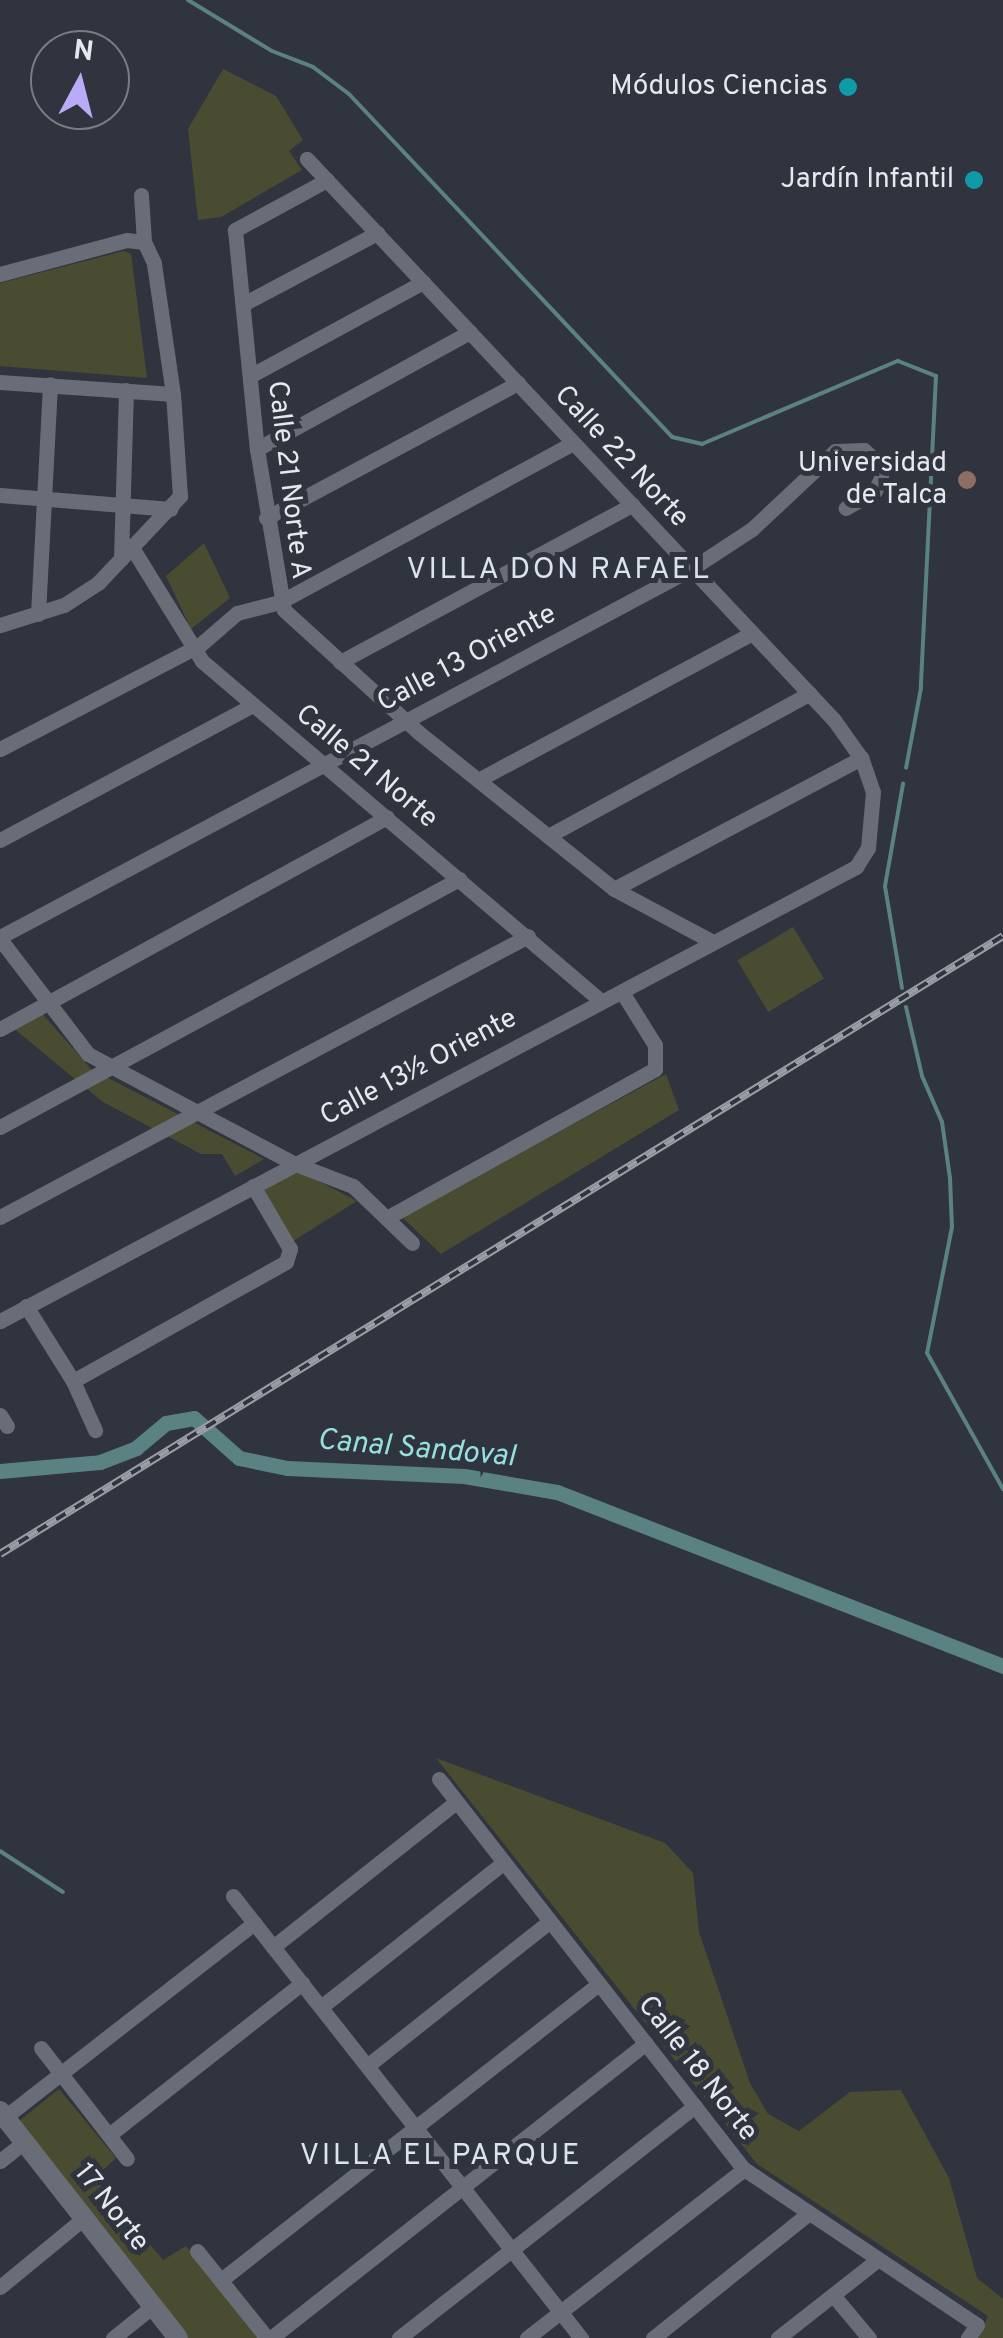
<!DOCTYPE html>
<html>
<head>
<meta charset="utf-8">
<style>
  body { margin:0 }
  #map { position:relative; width:1003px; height:2338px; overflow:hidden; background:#30343e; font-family:Overpass,sans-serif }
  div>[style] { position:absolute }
  .green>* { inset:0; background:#4a4c31; transform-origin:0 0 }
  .stream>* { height:4px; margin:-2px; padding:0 2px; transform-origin:2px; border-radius:2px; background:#5b8282 }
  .canal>* { height:15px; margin:-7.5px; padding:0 7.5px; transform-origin:7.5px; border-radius:7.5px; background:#5b8282 }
  .street>* { height:15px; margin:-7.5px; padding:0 7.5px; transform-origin:7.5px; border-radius:7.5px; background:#686d78 }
  .secondary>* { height:20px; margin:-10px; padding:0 10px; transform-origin:10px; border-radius:10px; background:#686d78 }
  .rail>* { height:8px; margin-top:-4px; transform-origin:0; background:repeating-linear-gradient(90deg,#30343e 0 11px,#9a9da5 0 22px); box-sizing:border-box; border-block:2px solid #9a9da5 }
  .dots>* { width:28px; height:28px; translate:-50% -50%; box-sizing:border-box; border:5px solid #30343e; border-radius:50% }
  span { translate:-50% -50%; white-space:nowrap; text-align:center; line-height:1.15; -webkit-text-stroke:10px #30343e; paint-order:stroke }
  .poi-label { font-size:28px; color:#e5e8ee }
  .right { translate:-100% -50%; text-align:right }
  .street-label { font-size:28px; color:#e5e8ee }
  .neighbourhood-label { font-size:30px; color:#dce2ef; letter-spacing:2.5px }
  .water-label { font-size:30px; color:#96e0df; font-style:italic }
  .north { position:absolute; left:30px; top:30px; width:100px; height:100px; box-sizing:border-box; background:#30343e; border:2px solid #787c84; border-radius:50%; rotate:7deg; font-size:28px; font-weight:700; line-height:40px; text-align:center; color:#e5e8ee }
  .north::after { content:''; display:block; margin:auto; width:35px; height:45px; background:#b9abf7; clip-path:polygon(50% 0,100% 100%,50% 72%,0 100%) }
</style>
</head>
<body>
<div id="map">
  <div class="green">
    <i style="clip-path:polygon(223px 69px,276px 96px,303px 140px,289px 151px,302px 170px,221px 217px,198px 220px,188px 129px)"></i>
    <i style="clip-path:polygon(124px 251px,131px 254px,147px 378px,0 366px,0 283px)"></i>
    <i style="clip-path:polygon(204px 543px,230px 598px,191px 629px,166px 576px)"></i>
    <i style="left:793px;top:927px;width:60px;height:65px;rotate:59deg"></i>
    <i style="clip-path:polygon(40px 1011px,91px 1069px,264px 1159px,235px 1176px,222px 1154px,201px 1154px,103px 1102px,12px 1027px)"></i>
    <i style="clip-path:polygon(666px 1074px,679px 1110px,441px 1254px,402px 1217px)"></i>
    <i style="clip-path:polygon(293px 1168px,357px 1201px,290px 1243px,259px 1187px)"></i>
    <i style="clip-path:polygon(436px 1758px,665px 1843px,693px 1873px,699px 1932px,750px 2083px,768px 2114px,799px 2131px,850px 2092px,901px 2090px,949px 2178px,977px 2278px,1003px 2299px,1003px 2338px,978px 2338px,988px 2316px,757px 2164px)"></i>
    <i style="clip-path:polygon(59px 2089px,116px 2158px,94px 2178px,163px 2260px,186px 2246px,258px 2338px,186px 2338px,19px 2121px)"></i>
  </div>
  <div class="stream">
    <i style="left:188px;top:0;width:98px;rotate:31.3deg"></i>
    <i style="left:272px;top:51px;width:44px;rotate:21.3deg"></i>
    <i style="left:313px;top:67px;width:45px;rotate:36.9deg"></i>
    <i style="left:349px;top:94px;width:471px;rotate:46.7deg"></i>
    <i style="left:672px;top:437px;width:31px;rotate:13deg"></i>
    <i style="left:702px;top:444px;width:213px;rotate:-23deg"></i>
    <i style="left:898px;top:361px;width:41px;rotate:21.5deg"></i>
    <i style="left:936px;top:376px;width:312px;rotate:92.8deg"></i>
    <i style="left:921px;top:688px;width:81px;rotate:100.6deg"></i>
    <i style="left:902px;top:988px;width:103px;rotate:-99.5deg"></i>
    <i style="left:885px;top:886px;width:104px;rotate:-80deg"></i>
    <i style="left:906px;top:1007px;width:71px;rotate:76.9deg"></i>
    <i style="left:922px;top:1076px;width:50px;rotate:66.5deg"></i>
    <i style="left:942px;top:1122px;width:57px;rotate:81.9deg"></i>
    <i style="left:950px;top:1178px;width:49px;rotate:87.7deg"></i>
    <i style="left:952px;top:1227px;width:128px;rotate:101.2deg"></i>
    <i style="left:927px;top:1353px;width:156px;rotate:60.8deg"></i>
    <i style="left:0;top:1851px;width:75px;rotate:33.1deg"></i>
  </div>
  <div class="canal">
    <i style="left:0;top:1471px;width:100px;rotate:-5.1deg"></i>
    <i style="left:100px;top:1462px;width:39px;rotate:-21deg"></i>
    <i style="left:136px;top:1448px;width:39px;rotate:-40deg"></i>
    <i style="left:166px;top:1423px;width:28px;rotate:-10deg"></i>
    <i style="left:194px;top:1418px;width:60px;rotate:41.6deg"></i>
    <i style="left:239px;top:1458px;width:49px;rotate:11.8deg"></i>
    <i style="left:287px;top:1468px;width:177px;rotate:2.6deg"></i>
    <i style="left:464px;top:1476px;width:94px;rotate:9.8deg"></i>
    <i style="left:557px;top:1492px;width:479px;rotate:21.3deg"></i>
  </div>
  <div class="street">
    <i style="left:327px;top:180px;width:105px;rotate:151.5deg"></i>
    <i style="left:235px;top:230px;width:220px;rotate:84.3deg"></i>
    <i style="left:257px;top:449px;width:163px;rotate:80.5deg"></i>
    <i style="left:284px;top:610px;width:181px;rotate:42.3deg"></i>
    <i style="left:418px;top:732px;width:251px;rotate:38.7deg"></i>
    <i style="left:614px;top:889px;width:112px;rotate:28.2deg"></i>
    <i style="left:141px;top:195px;width:47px;rotate:86.3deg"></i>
    <i style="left:0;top:274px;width:131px;rotate:-15deg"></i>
    <i style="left:127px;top:240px;width:17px;rotate:7deg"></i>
    <i style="left:243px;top:304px;width:152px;rotate:-27.9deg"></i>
    <i style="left:250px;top:376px;width:197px;rotate:-28.5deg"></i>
    <i style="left:0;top:382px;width:173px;rotate:4deg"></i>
    <i style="left:257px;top:449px;width:243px;rotate:-28.8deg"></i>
    <i style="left:0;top:495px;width:171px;rotate:4.7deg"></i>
    <i style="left:266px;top:518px;width:286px;rotate:-28.2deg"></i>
    <i style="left:131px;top:546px;width:135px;rotate:58.3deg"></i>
    <i style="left:202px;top:661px;width:524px;rotate:40.44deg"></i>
    <i style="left:121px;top:559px;width:169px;rotate:-88.3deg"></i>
    <i style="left:38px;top:614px;width:230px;rotate:-87deg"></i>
    <i style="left:0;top:625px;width:67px;rotate:-17.4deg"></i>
    <i style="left:64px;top:605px;width:40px;rotate:-32.9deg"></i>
    <i style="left:98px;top:583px;width:120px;rotate:-46.7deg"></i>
    <i style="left:180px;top:496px;width:102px;rotate:-93.9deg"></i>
    <i style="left:173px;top:394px;width:132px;rotate:-98.3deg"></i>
    <i style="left:154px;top:263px;width:23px;rotate:-115deg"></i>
    <i style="left:340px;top:662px;width:332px;rotate:-28.3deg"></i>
    <i style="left:0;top:749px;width:225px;rotate:-27.5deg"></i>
    <i style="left:200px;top:645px;width:49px;rotate:-40.9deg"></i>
    <i style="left:237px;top:613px;width:44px;rotate:-14.3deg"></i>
    <i style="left:280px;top:602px;width:333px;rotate:-28.5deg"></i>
    <i style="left:478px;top:780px;width:311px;rotate:-28.2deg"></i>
    <i style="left:548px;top:836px;width:298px;rotate:-28.6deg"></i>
    <i style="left:0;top:840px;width:287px;rotate:-28.1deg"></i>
    <i style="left:614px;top:889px;width:280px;rotate:-27.9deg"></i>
    <i style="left:0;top:937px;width:783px;rotate:-28.04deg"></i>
    <i style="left:691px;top:569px;width:73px;rotate:-33.3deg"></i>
    <i style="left:752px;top:529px;width:114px;rotate:-43.2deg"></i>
    <i style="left:835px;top:451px;width:29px;rotate:-2deg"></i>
    <i style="left:864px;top:450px;width:23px;rotate:43deg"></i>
    <i style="left:881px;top:466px;width:12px;rotate:90deg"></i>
    <i style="left:881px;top:478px;width:14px;rotate:115deg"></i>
    <i style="left:875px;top:491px;width:34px;rotate:150deg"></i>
    <i style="left:0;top:939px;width:145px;rotate:52.6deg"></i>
    <i style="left:88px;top:1054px;width:232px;rotate:28deg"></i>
    <i style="left:293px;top:1163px;width:64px;rotate:21deg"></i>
    <i style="left:353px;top:1186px;width:82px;rotate:44deg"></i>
    <i style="left:0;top:1029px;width:441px;rotate:-28.7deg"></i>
    <i style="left:0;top:1127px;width:522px;rotate:-28.38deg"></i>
    <i style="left:390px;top:1216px;width:303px;rotate:-29deg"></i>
    <i style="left:655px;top:1069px;width:24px;rotate:-90deg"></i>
    <i style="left:655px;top:1045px;width:62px;rotate:-121.9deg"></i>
    <i style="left:0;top:1217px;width:598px;rotate:-28.02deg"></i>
    <i style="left:26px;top:1306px;width:89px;rotate:57.9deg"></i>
    <i style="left:73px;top:1381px;width:54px;rotate:65.8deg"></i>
    <i style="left:0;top:1321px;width:969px;rotate:-27.94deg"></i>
    <i style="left:856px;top:867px;width:22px;rotate:-58deg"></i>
    <i style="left:868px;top:848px;width:56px;rotate:-84.9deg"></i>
    <i style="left:873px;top:792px;width:36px;rotate:-109deg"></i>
    <i style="left:861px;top:758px;width:47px;rotate:-125.4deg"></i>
    <i style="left:834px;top:720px;width:770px;rotate:-133.21deg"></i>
    <i style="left:73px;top:1381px;width:244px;rotate:-29.2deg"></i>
    <i style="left:286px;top:1262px;width:14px;rotate:-73deg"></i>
    <i style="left:290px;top:1249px;width:73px;rotate:-120.4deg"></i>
    <i style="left:0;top:1415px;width:13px;rotate:58deg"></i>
    <i style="left:439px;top:1779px;width:495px;rotate:52deg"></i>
    <i style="left:744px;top:2169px;width:280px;rotate:33.8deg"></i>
    <i style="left:977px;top:2325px;width:16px;rotate:125deg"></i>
    <i style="left:233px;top:1896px;width:563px;rotate:51.79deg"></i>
    <i style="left:273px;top:1947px;width:233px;rotate:-38.4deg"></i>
    <i style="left:321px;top:2007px;width:233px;rotate:-38.4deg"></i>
    <i style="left:41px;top:2048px;width:140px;rotate:52.2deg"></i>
    <i style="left:367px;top:2066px;width:233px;rotate:-38.4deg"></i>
    <i style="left:5px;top:2117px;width:316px;rotate:-37.9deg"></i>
    <i style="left:109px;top:2135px;width:246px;rotate:-38.2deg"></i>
    <i style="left:0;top:2161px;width:31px;rotate:-38deg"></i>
    <i style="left:197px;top:2251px;width:112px;rotate:51.2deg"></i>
    <i style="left:221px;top:2280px;width:480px;rotate:-38.1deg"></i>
    <i style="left:0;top:2287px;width:109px;rotate:-39.4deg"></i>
    <i style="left:833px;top:2295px;width:56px;rotate:50.1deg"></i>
    <i style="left:113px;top:2338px;width:51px;rotate:-38.7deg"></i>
    <i style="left:271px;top:2338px;width:477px;rotate:-38.2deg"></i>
    <i style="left:399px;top:2338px;width:376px;rotate:-38.1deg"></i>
    <i style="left:527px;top:2338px;width:275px;rotate:-37.9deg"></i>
    <i style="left:653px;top:2338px;width:198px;rotate:-38.7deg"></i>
    <i style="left:778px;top:2338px;width:126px;rotate:-38.2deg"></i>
  </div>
  <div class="secondary">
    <i style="left:0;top:2111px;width:288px;rotate:51.9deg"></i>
  </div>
  <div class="rail">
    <i style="left:0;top:1554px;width:1178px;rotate:-31.64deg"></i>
  </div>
  <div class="dots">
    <i style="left:848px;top:87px;background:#0f9aa8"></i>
    <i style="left:974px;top:180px;background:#0f9aa8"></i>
    <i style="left:967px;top:480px;background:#8d6e63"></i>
  </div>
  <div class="poi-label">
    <span class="right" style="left:828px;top:87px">Módulos Ciencias</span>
    <span class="right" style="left:954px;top:180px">Jardín Infantil</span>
    <span class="right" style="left:947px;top:480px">Universidad<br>de Talca</span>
  </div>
  <div class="street-label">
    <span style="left:621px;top:457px;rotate:47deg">Calle 22 Norte</span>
    <span style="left:288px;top:480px;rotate:83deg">Calle 21 Norte A</span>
    <span style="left:467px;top:659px;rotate:-28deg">Calle 13 Oriente</span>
    <span style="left:366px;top:767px;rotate:40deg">Calle 21 Norte</span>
    <span style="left:419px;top:1068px;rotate:-28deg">Calle 13½ Oriente</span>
    <span style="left:697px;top:2069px;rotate:52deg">Calle 18 Norte</span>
    <span style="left:111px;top:2208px;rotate:52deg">17 Norte</span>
  </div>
  <div class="neighbourhood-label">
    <span style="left:559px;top:571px">VILLA DON RAFAEL</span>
    <span style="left:441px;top:2157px">VILLA EL PARQUE</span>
  </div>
  <div class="water-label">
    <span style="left:416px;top:1450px;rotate:5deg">Canal Sandoval</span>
  </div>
  <div class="north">N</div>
</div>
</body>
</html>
